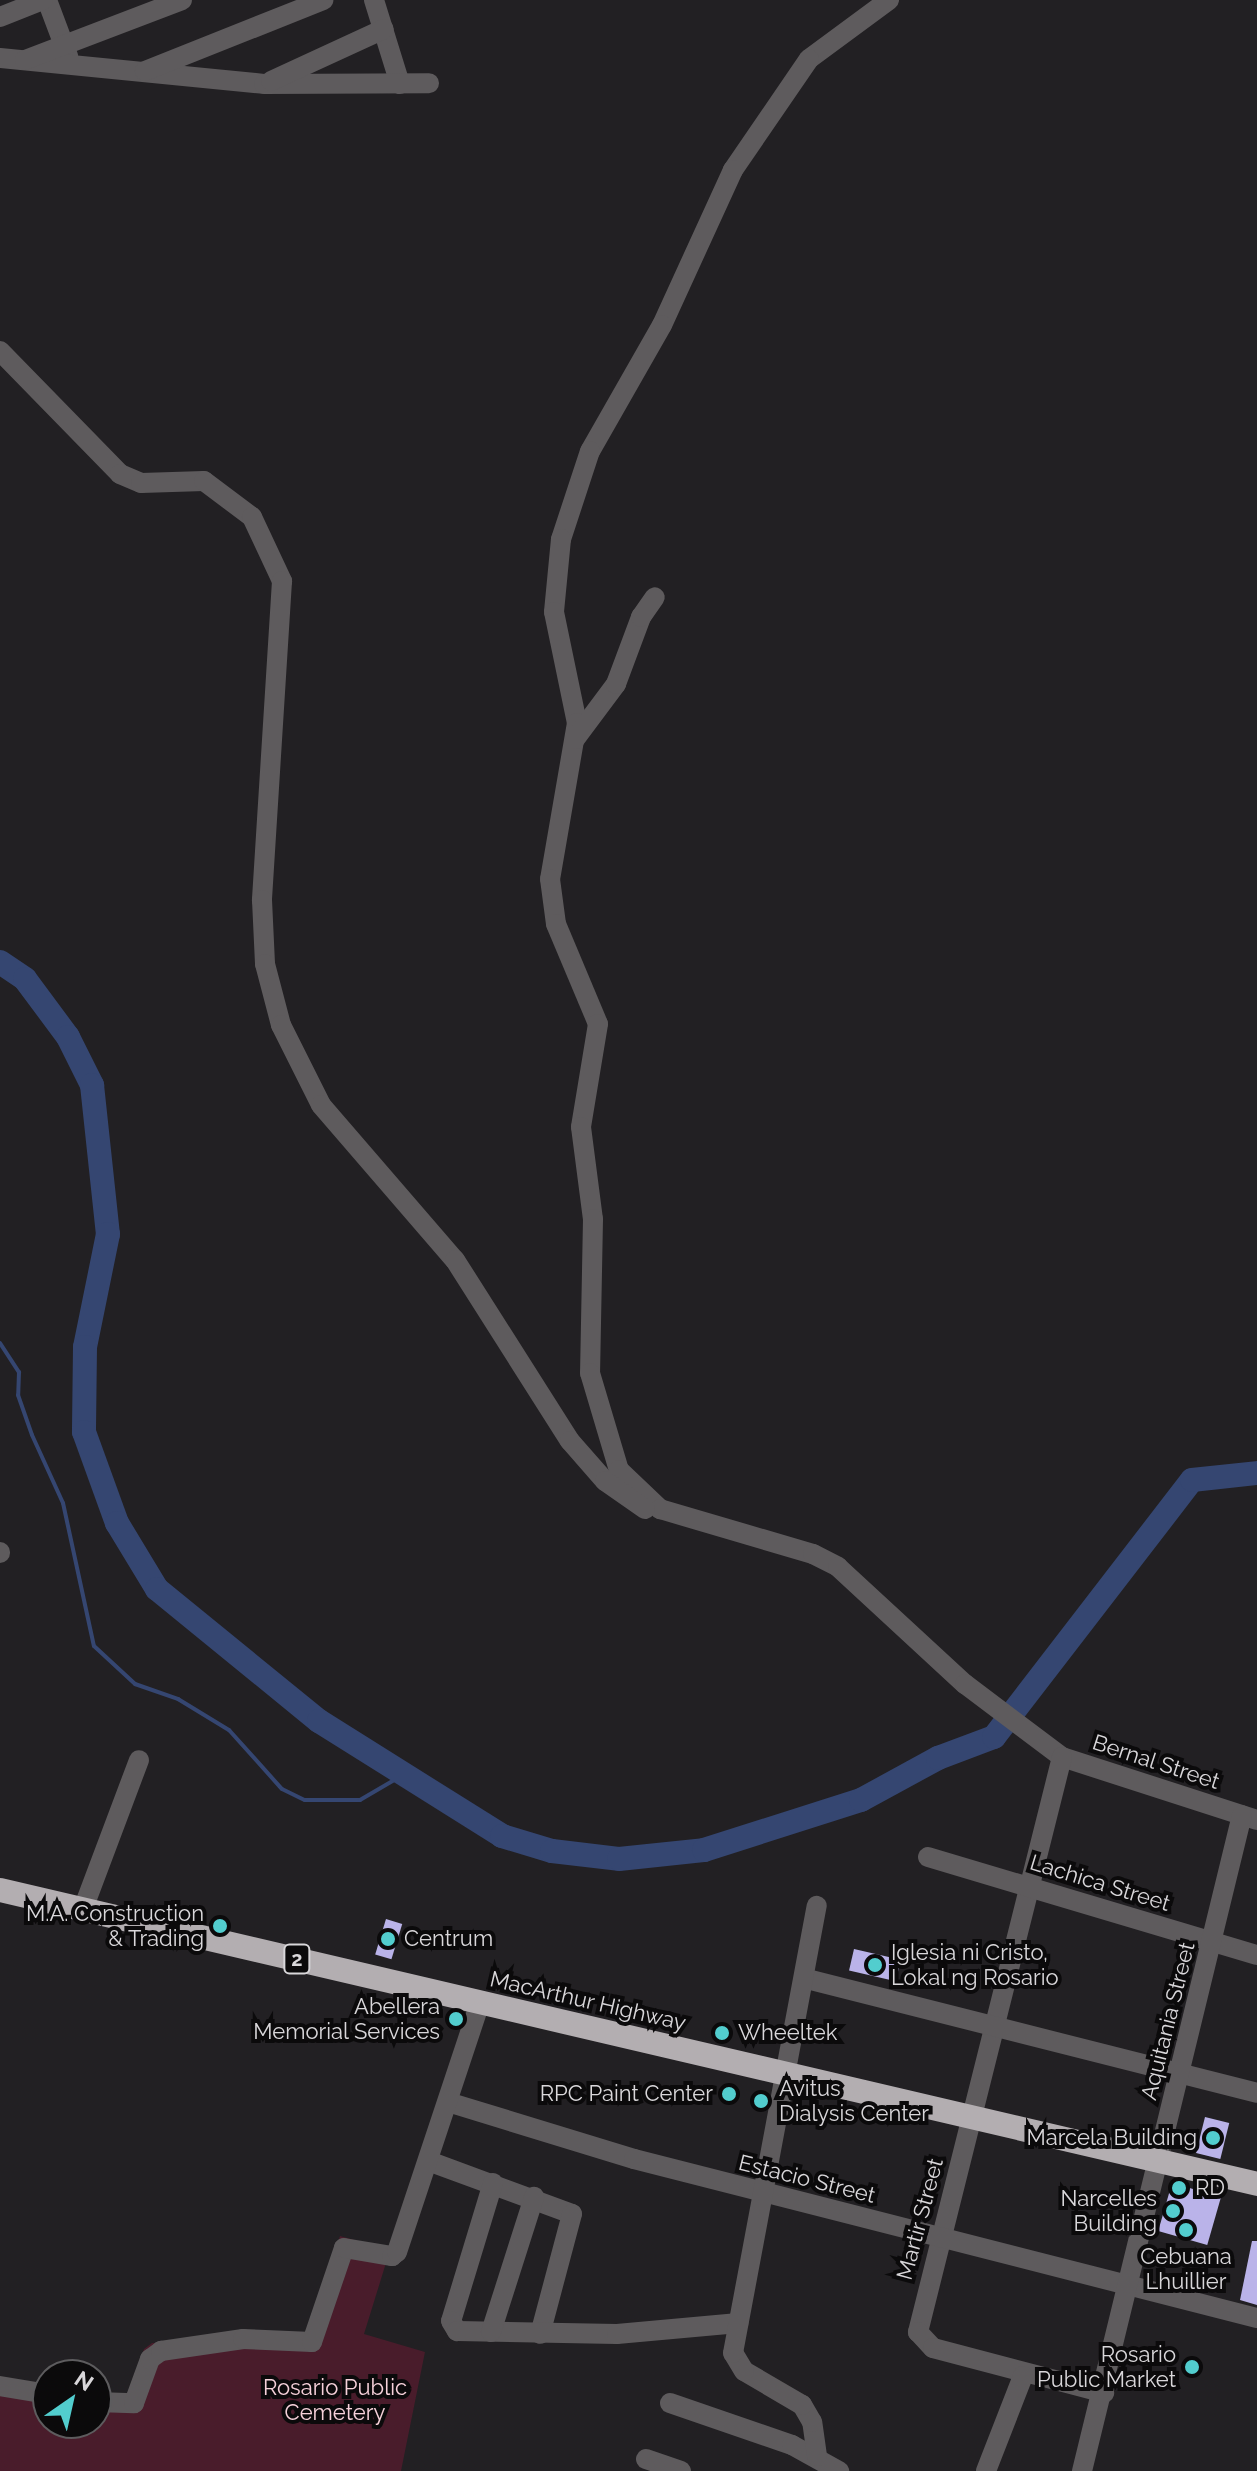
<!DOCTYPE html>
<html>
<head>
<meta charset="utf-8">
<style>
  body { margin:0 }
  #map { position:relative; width:1257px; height:2471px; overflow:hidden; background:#222023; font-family:Raleway,sans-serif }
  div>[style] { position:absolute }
  .green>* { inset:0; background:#491c2b }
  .stream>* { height:4px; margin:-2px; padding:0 2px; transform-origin:2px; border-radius:2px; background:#354671 }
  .river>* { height:24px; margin:-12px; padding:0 12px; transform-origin:12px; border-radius:12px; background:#354671 }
  .building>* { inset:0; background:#bab3e9; transform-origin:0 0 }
  .minor>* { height:20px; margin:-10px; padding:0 10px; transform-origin:10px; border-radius:10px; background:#5e5b5d }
  .highway>* { height:24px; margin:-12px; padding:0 12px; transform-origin:12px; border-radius:12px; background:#b3aeb1 }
  .dots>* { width:22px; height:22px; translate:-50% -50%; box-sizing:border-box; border:4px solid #0b0a0b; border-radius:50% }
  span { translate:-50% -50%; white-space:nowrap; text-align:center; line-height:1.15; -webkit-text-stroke:8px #0b0a0b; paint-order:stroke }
  .shield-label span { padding:2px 6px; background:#0b0a0b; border:2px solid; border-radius:6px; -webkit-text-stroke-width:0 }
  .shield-label { font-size:20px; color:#d9d7da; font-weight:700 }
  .street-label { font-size:22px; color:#d9d7da }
  .poi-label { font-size:22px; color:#d9d7da }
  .right { translate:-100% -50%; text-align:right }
  .left { translate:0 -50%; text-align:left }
  .park-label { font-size:22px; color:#f6d1da }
  .north { position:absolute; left:32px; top:2359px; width:80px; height:80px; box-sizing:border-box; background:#0b0a0b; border:2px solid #5d5c5e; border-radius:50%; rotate:34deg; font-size:22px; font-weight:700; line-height:32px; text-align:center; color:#d9d7da }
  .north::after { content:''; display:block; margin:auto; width:28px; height:36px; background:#52cdce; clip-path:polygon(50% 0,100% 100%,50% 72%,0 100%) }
</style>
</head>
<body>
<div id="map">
  <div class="green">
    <i style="clip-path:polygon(340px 2236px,390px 2250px,364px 2334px,425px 2352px,401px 2471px,0 2471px,0 2390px,48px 2397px,48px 2423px,96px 2423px,96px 2403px,124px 2411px,144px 2349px,152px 2343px,306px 2335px)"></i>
  </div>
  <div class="stream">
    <i style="left:0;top:1343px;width:35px;rotate:57deg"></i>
    <i style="left:19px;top:1372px;width:23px;rotate:92deg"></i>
    <i style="left:18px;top:1395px;width:42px;rotate:70.7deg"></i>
    <i style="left:32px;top:1435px;width:75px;rotate:65.5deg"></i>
    <i style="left:63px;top:1503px;width:146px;rotate:77.8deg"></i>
    <i style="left:94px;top:1646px;width:56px;rotate:42.8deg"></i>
    <i style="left:135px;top:1684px;width:46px;rotate:19.2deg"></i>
    <i style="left:178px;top:1699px;width:60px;rotate:31.3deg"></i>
    <i style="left:229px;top:1730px;width:79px;rotate:48.1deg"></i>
    <i style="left:282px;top:1789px;width:25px;rotate:26deg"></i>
    <i style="left:305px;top:1800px;width:55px"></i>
    <i style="left:360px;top:1800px;width:48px;rotate:-30.3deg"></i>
  </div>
  <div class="river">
    <i style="left:0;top:962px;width:30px;rotate:34deg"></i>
    <i style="left:25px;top:979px;width:72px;rotate:53.4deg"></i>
    <i style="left:68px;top:1037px;width:54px;rotate:63.4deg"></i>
    <i style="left:92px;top:1085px;width:150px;rotate:83.9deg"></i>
    <i style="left:108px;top:1234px;width:115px;rotate:101.5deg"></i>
    <i style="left:85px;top:1347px;width:85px;rotate:90.7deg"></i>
    <i style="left:84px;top:1432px;width:97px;rotate:70.1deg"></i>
    <i style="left:117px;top:1523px;width:77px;rotate:58.8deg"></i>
    <i style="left:157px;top:1589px;width:209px;rotate:39.2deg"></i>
    <i style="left:319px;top:1721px;width:216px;rotate:32.1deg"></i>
    <i style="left:502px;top:1836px;width:52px;rotate:16.7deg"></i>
    <i style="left:552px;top:1851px;width:67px;rotate:6.8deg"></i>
    <i style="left:619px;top:1859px;width:85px;rotate:-6deg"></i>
    <i style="left:704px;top:1850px;width:165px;rotate:-17.7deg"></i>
    <i style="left:861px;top:1800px;width:88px;rotate:-28.6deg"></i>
    <i style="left:938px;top:1758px;width:60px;rotate:-20.6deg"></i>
    <i style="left:994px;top:1737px;width:324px;rotate:-52.4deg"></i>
    <i style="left:1192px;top:1480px;width:65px;rotate:-6.1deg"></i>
  </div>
  <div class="building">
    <i style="left:386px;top:1919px;width:17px;height:37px;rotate:17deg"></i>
    <i style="left:854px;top:1949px;width:48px;height:22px;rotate:13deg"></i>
    <i style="left:1205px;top:2117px;width:25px;height:37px;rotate:14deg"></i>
    <i style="left:1172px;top:2183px;width:51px;height:50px;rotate:16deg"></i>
    <i style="clip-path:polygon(1252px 2241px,1257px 2241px,1257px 2305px,1240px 2300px)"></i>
  </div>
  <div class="minor">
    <i style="left:47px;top:0;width:60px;rotate:69.4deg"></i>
    <i style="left:374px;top:0;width:88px;rotate:72.8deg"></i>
    <i style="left:889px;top:0;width:99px;rotate:143.6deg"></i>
    <i style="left:809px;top:59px;width:135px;rotate:124.4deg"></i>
    <i style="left:733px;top:170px;width:170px;rotate:114.6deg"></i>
    <i style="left:662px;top:325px;width:145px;rotate:119.7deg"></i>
    <i style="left:590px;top:451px;width:93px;rotate:108.2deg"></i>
    <i style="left:561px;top:539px;width:73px;rotate:95.5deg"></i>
    <i style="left:554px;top:612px;width:113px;rotate:78.3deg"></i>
    <i style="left:577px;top:723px;width:158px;rotate:99.8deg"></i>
    <i style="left:550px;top:879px;width:45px;rotate:82.4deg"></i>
    <i style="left:556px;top:924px;width:108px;rotate:67.2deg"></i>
    <i style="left:598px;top:1024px;width:104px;rotate:99.4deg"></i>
    <i style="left:581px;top:1127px;width:93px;rotate:82.6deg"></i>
    <i style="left:593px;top:1219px;width:154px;rotate:91.1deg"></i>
    <i style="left:590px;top:1373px;width:101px;rotate:73.4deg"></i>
    <i style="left:619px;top:1470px;width:57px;rotate:43.6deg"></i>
    <i style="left:660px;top:1509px;width:159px;rotate:16.4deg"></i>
    <i style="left:813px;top:1554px;width:28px;rotate:27deg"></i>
    <i style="left:838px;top:1567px;width:173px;rotate:42.7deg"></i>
    <i style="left:965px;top:1684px;width:121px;rotate:37deg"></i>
    <i style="left:1062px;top:1757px;width:205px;rotate:17.9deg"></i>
    <i style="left:0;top:17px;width:46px;rotate:-21.6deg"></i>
    <i style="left:0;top:58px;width:265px;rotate:5.6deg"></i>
    <i style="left:264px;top:84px;width:165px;rotate:-0.3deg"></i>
    <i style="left:25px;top:60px;width:168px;rotate:-20.9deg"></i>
    <i style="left:145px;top:71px;width:192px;rotate:-21.7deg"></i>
    <i style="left:271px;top:81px;width:124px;rotate:-24.7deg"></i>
    <i style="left:0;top:351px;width:172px;rotate:45.7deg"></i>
    <i style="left:120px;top:474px;width:23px;rotate:23deg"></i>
    <i style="left:141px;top:483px;width:63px;rotate:-1.8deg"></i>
    <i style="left:204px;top:481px;width:60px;rotate:36.9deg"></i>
    <i style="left:252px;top:517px;width:71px;rotate:64.9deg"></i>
    <i style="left:282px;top:581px;width:320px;rotate:93.6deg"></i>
    <i style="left:262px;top:900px;width:64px;rotate:87.3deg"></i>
    <i style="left:265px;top:964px;width:63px;rotate:75.3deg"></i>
    <i style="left:281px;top:1025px;width:89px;rotate:63.4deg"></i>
    <i style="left:321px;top:1105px;width:205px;rotate:49.2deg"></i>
    <i style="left:455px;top:1260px;width:214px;rotate:57.6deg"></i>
    <i style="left:570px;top:1441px;width:53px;rotate:48.8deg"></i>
    <i style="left:605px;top:1481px;width:49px;rotate:35deg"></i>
    <i style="left:575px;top:739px;width:69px;rotate:-53.3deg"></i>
    <i style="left:616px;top:684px;width:72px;rotate:-69.5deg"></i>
    <i style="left:641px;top:617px;width:24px;rotate:-55deg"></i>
    <i style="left:0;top:1553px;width:1px;rotate:-90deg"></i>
    <i style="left:1062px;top:1757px;width:593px;rotate:104.06deg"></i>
    <i style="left:918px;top:2332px;width:22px;rotate:47deg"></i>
    <i style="left:933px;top:2348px;width:177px;rotate:14.7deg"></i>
    <i style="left:928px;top:1857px;width:343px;rotate:16.6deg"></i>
    <i style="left:83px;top:1909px;width:159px;rotate:-69.4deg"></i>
    <i style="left:807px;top:1979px;width:464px;rotate:14.2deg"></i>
    <i style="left:451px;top:2103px;width:191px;rotate:17deg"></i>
    <i style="left:634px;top:2159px;width:643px;rotate:14.32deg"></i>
    <i style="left:431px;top:2162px;width:150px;rotate:20.2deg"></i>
    <i style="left:572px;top:2214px;width:124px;rotate:104.9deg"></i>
    <i style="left:493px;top:2183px;width:144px;rotate:106.9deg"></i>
    <i style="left:451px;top:2321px;width:12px;rotate:59deg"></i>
    <i style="left:457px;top:2331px;width:160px;rotate:1.1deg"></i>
    <i style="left:617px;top:2334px;width:122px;rotate:-5.2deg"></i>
    <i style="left:491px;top:2332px;width:142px;rotate:-72.3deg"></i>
    <i style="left:0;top:2386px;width:49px;rotate:9.5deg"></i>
    <i style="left:96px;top:2402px;width:38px;rotate:2deg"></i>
    <i style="left:134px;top:2403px;width:47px;rotate:-70deg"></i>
    <i style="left:150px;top:2359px;width:14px;rotate:-36deg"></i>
    <i style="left:161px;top:2351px;width:83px;rotate:-8.3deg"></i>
    <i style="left:243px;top:2339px;width:69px;rotate:2.5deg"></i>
    <i style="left:312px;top:2342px;width:99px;rotate:-71.2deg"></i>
    <i style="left:344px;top:2248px;width:49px;rotate:9.5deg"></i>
    <i style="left:392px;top:2256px;width:6px;rotate:-39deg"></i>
    <i style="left:397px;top:2252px;width:263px;rotate:-71.6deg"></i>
    <i style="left:670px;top:2403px;width:129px;rotate:19deg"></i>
    <i style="left:792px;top:2445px;width:54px;rotate:29deg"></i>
    <i style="left:817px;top:2456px;width:34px;rotate:-98deg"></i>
    <i style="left:812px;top:2422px;width:20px;rotate:-120deg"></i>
    <i style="left:802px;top:2405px;width:67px;rotate:-149.6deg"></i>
    <i style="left:744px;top:2371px;width:21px;rotate:-121deg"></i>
    <i style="left:733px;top:2353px;width:455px;rotate:-79.4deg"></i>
    <i style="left:646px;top:2459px;width:37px;rotate:19deg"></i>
    <i style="left:986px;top:2471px;width:102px;rotate:-68.7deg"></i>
    <i style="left:1082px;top:2471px;width:675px;rotate:-76.29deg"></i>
  </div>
  <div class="highway">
    <i style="left:0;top:1890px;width:1291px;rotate:13.16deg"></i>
  </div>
  <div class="dots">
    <i style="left:220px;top:1926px;background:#52cdce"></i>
    <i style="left:388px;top:1939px;background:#52cdce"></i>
    <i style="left:875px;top:1965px;background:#52cdce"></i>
    <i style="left:456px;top:2019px;background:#52cdce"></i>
    <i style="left:722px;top:2033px;background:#52cdce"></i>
    <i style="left:729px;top:2094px;background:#52cdce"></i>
    <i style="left:761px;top:2101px;background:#52cdce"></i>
    <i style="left:1213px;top:2138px;background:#52cdce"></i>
    <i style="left:1179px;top:2188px;background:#52cdce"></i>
    <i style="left:1173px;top:2211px;background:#52cdce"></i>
    <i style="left:1186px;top:2230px;background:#52cdce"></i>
    <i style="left:1192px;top:2367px;background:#52cdce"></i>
  </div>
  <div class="shield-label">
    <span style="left:297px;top:1959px">2</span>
  </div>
  <div class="street-label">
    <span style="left:1156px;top:1762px;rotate:18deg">Bernal Street</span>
    <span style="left:1100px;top:1883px;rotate:17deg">Lachica Street</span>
    <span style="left:588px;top:2001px;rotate:13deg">MacArthur Highway</span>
    <span style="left:1168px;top:2021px;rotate:-76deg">Aquitania Street</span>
    <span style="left:807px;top:2179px;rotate:14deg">Estacio Street</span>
    <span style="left:920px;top:2219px;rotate:-75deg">Martir Street</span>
  </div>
  <div class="poi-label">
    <span class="right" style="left:204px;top:1926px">M.A. Construction<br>&amp; Trading</span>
    <span class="left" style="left:404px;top:1939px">Centrum</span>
    <span class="left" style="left:891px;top:1965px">Iglesia ni Cristo,<br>Lokal ng Rosario</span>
    <span class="right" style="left:440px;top:2019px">Abellera<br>Memorial Services</span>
    <span class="left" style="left:738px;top:2033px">Wheeltek</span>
    <span class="left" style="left:779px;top:2101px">Avitus<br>Dialysis Center</span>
    <span class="right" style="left:713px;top:2094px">RPC Paint Center</span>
    <span class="right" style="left:1197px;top:2138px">Marcela Building</span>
    <span class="left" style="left:1195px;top:2188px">RD</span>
    <span class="right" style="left:1157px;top:2211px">Narcelles<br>Building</span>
    <span style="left:1186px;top:2269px">Cebuana<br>Lhuillier</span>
    <span class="right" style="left:1176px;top:2367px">Rosario<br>Public Market</span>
  </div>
  <div class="park-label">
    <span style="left:335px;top:2400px">Rosario Public<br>Cemetery</span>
  </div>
  <div class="north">N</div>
</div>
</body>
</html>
